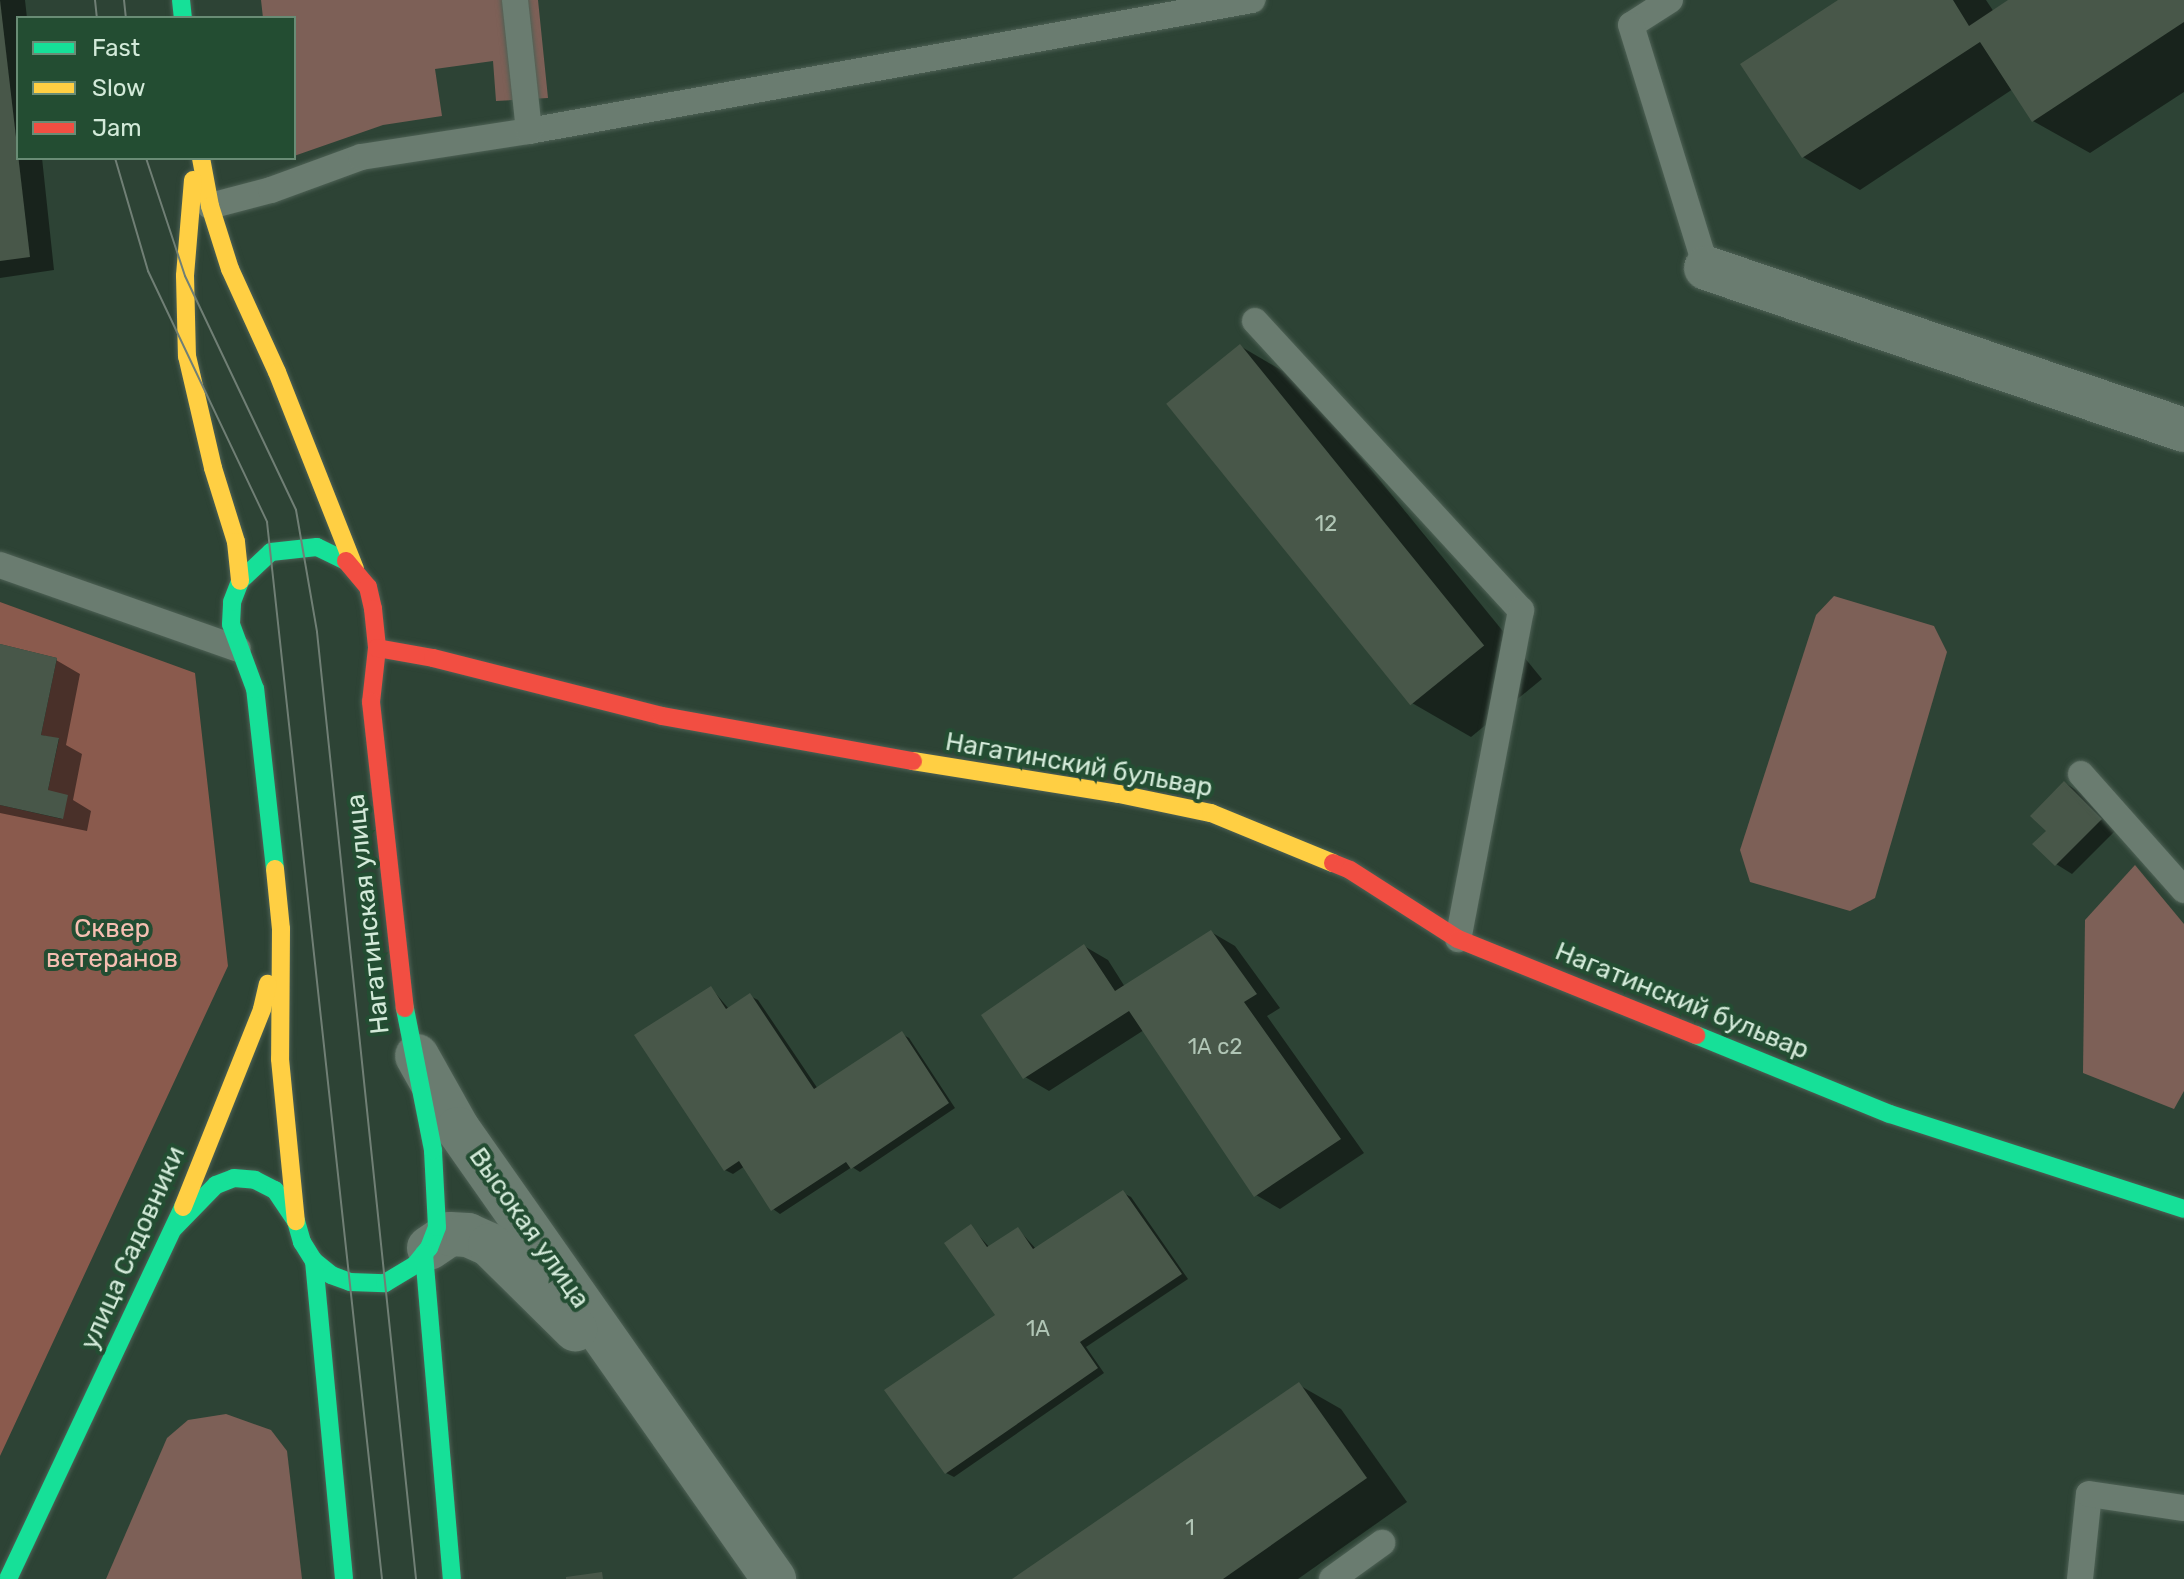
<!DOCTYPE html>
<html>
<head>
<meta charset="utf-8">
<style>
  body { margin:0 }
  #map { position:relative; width:2184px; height:1579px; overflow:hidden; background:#2d4335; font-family:Rubik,sans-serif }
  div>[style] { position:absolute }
  .green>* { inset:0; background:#7d6057 }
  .forest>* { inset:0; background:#8a5a4d }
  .shadow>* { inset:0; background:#0007 }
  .building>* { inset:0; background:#485749; transform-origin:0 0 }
  .roads { filter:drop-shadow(0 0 2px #4e6155) drop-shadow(0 0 2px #4e6155) }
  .lane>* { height:26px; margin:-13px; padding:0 13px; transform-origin:13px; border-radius:13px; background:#6a7c70 }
  .street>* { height:44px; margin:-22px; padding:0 22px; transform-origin:22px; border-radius:22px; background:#6a7c70 }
  .fast>* { height:18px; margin:-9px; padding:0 9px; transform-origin:9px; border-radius:9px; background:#16e098 }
  .slow>* { height:18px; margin:-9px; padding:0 9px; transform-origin:9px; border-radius:9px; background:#ffcf43 }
  .jam>* { height:18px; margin:-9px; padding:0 9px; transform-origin:9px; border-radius:9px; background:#f24e42 }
  .tram>* { height:2px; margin:-1px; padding:0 1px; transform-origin:1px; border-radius:1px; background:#707f75 }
  span { translate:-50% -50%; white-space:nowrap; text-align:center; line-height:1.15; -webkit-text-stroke:8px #234d32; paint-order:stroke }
  .number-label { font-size:22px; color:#b0c5b5 }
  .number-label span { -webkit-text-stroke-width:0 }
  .street-label { font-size:26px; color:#d3ead9 }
  .park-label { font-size:26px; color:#f6bfb2 }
  .legend { position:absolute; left:16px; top:16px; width:280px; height:144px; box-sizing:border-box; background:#234d32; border:2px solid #698c75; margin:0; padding:10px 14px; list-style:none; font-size:24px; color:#d3ead9 }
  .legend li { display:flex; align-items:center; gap:16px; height:40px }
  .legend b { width:40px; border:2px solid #698c75 }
</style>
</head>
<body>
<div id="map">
  <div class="green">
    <i style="clip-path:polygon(261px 0,538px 0,548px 98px,496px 101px,493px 61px,435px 69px,442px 116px,383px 125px,294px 156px,294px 18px,263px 18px)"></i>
    <i style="clip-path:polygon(1834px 596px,1934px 626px,1947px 652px,1875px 898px,1850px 911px,1750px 882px,1740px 850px,1816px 615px)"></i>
    <i style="clip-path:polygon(2135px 865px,2184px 924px,2184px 1091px,2174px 1109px,2083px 1073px,2085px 920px)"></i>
    <i style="clip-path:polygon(226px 1414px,271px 1430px,287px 1451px,302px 1579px,106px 1579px,167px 1438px,188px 1420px)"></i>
  </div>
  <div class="forest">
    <i style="clip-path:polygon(0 602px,195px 673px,228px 966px,0 1456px,0 805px,62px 819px,48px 790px,59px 739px,41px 735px,57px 658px,0 644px)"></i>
  </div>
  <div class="shadow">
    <i style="clip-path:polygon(0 0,25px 0,27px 18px,18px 18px,18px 158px,42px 158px,54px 270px,0 278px)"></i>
    <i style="clip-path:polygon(1842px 0,1986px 0,1994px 12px,2012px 0,2184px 0,2184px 92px,2090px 153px,2033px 121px,2013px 89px,1860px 190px,1803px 157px)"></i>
    <i style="clip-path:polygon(1240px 346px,1298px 380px,1542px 679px,1471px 737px,1412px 703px)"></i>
    <i style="clip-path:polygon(0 646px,56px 660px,80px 674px,66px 745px,82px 754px,73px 800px,91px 811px,87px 831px,0 813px)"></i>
    <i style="clip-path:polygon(2065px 783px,2081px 793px,2117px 829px,2072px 874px,2056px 864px,2048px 831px)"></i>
    <i style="clip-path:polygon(1211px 932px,1235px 946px,1280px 1008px,1267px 1016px,1364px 1153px,1280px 1209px,1256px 1195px,1144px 1030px,1049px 1091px,1025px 1077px,1084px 946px,1108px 960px,1125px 987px)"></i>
    <i style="clip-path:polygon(711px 988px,729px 1009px,750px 996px,758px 1000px,818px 1089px,902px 1034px,909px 1038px,955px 1108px,860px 1172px,852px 1167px,780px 1214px,773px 1209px,745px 1166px,733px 1174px,725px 1170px)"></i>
    <i style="clip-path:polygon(1123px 1193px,1131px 1197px,1188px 1279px,1086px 1347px,1104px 1373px,954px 1477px,946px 1473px,998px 1316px,971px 1227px,990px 1248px,1018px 1229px,1036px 1249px)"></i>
    <i style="clip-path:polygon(1299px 1385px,1341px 1409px,1407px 1502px,1298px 1579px,1016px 1579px)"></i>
  </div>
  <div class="building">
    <i style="clip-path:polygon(0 0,30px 257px,0 261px)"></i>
    <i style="clip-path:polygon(1838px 0,1953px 0,1969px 26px,2008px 0,2184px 0,2184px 22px,2032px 122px,1980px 42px,1802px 158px,1740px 64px)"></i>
    <i style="left:1240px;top:344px;width:388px;height:95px;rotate:51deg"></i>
    <i style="clip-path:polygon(0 644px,57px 658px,41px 735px,59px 738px,48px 790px,68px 795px,63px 819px,0 805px)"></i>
    <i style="clip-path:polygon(2064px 781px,2102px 819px,2055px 866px,2032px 844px,2046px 831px,2030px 816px)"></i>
    <i style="clip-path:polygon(1211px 930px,1257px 994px,1244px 1002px,1341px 1139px,1254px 1197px,1129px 1011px,1023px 1079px,981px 1015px,1084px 944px,1115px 991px)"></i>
    <i style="clip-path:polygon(711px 986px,726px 1009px,750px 993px,814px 1089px,902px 1031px,949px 1103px,851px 1169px,846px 1162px,771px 1211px,739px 1161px,724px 1171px,634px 1035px)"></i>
    <i style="clip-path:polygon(1123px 1190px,1182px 1274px,1080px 1342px,1098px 1368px,945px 1474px,884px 1390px,995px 1315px,944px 1243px,971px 1224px,987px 1247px,1018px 1227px,1033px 1249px)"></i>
    <i style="clip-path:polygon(1299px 1382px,1367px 1478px,1223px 1579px,1012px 1579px)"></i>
    <i style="clip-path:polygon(602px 1572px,603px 1579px,566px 1579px,566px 1577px)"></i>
  </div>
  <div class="roads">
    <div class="lane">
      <i style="left:1670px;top:0;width:46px;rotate:147.3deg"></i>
      <i style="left:1631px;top:25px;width:254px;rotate:72.8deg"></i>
      <i style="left:529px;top:131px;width:735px;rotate:-10.27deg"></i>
      <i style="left:210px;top:206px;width:63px;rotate:-14.7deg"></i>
      <i style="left:271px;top:190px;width:96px;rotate:-20.1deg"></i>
      <i style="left:361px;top:157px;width:170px;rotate:-8.8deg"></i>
      <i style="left:529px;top:131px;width:132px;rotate:-96.1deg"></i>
      <i style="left:1255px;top:321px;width:393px;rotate:47.4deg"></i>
      <i style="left:1521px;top:610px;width:335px;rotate:100.8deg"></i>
      <i style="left:0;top:565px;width:252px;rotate:19.4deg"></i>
      <i style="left:2081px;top:774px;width:155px;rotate:48.4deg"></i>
      <i style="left:1332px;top:1579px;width:62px;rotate:-35.8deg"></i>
      <i style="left:2080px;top:1579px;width:85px;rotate:-84deg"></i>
      <i style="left:2089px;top:1494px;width:96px;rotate:8.4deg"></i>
    </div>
    <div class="street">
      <i style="left:1706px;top:268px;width:505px;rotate:18.72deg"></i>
      <i style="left:417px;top:1056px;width:84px;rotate:60.7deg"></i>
      <i style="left:458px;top:1129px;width:550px;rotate:54.92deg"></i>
      <i style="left:429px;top:1248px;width:25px;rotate:-34deg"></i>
      <i style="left:450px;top:1234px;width:18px;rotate:3deg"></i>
      <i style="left:468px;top:1235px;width:24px;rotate:24deg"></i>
      <i style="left:490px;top:1245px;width:120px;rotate:44.7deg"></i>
    </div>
    <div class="fast">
      <i style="left:181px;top:0;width:18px;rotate:84deg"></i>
      <i style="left:275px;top:869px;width:181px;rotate:-96.3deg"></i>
      <i style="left:255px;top:689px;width:69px;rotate:-110.3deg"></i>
      <i style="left:231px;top:624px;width:22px;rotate:-87deg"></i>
      <i style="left:232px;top:602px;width:22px;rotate:-69deg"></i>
      <i style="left:240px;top:581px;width:42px;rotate:-43.1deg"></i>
      <i style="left:271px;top:552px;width:46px;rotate:-6.2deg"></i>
      <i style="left:317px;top:547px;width:32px;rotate:26deg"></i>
      <i style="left:1696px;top:1035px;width:209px;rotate:22.2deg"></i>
      <i style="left:1890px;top:1114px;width:309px;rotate:17.9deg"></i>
      <i style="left:174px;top:1228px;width:60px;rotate:-45.7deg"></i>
      <i style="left:216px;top:1185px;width:19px;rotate:-21deg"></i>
      <i style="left:234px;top:1178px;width:21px;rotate:5deg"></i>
      <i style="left:255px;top:1180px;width:22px;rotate:27deg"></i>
      <i style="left:275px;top:1190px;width:37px;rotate:56deg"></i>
      <i style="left:296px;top:1221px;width:22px;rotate:74deg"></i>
      <i style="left:302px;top:1242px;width:22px;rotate:58deg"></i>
      <i style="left:314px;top:1261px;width:22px;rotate:39deg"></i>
      <i style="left:331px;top:1275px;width:20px;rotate:20deg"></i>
      <i style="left:350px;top:1282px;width:35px;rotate:2deg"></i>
      <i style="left:385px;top:1283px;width:35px;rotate:-31deg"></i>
      <i style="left:415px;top:1265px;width:22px;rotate:-51deg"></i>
      <i style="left:429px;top:1248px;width:22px;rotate:-69deg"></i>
      <i style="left:437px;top:1227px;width:77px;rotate:-93deg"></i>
      <i style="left:433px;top:1150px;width:145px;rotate:-101.2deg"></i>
      <i style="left:424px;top:1254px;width:326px;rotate:85.1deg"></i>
      <i style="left:314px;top:1261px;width:319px;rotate:84.6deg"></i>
      <i style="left:8px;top:1579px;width:411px;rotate:-64.8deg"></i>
    </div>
    <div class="slow">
      <i style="left:201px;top:158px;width:49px;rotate:79.4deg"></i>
      <i style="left:210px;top:206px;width:66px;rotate:72.4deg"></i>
      <i style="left:230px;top:269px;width:113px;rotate:65.5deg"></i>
      <i style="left:277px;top:372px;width:212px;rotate:68.4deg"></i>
      <i style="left:193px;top:180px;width:96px;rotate:94.8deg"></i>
      <i style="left:185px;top:276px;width:80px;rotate:88.6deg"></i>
      <i style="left:187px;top:356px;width:115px;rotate:76.9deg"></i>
      <i style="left:213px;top:468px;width:77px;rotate:72.7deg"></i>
      <i style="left:236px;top:542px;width:39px;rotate:84deg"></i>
      <i style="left:913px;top:761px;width:209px;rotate:9.1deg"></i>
      <i style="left:1119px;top:794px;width:94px;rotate:11.7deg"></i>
      <i style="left:1211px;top:813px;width:132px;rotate:22.3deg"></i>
      <i style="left:275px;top:869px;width:60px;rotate:84.3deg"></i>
      <i style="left:281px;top:929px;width:130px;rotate:90.4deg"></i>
      <i style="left:280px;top:1059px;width:163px;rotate:84.4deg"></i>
      <i style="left:183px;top:1207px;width:213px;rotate:-68.2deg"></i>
      <i style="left:262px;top:1009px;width:26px;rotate:-77deg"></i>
    </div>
    <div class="jam">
      <i style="left:346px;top:561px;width:34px;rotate:50deg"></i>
      <i style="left:368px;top:587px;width:23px;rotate:77deg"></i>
      <i style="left:373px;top:609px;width:39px;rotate:84deg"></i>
      <i style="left:377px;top:648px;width:54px;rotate:96.3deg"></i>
      <i style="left:371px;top:702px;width:308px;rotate:83.7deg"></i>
      <i style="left:377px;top:648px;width:57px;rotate:10.1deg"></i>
      <i style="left:433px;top:658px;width:236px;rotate:14.2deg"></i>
      <i style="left:662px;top:716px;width:255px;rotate:10.2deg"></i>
      <i style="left:1333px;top:863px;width:18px;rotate:22deg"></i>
      <i style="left:1350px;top:870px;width:128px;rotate:32.6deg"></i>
      <i style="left:1458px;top:939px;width:257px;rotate:22deg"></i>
    </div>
  </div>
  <div class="tram">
    <i style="left:95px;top:0;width:18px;rotate:84deg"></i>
    <i style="left:124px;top:0;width:18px;rotate:84deg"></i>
    <i style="left:115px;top:158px;width:118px;rotate:73.7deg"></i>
    <i style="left:148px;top:271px;width:278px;rotate:64.6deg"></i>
    <i style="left:267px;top:522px;width:1063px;rotate:83.79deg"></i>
    <i style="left:146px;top:158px;width:124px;rotate:71.7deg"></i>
    <i style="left:185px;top:276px;width:259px;rotate:64.6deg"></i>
    <i style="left:296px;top:510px;width:124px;rotate:80.2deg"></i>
    <i style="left:317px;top:632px;width:952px;rotate:84.03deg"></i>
  </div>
  <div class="number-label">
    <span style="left:1326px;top:524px">12</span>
    <span style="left:1215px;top:1047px">1А с2</span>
    <span style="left:1038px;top:1329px">1А</span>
    <span style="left:1190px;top:1528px">1</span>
  </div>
  <div class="street-label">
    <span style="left:1079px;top:765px;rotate:10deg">Нагатинский бульвар</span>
    <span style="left:368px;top:914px;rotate:-96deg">Нагатинская улица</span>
    <span style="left:1682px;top:1001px;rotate:22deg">Нагатинский бульвар</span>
    <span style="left:529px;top:1228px;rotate:55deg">Высокая улица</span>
    <span style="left:133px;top:1248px;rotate:-66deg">улица Садовники</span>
  </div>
  <div class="park-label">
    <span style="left:112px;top:944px">Сквер<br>ветеранов</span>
  </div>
  <ul class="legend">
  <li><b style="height:10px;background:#16e098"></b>Fast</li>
  <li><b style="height:10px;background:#ffcf43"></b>Slow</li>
  <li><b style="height:10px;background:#f24e42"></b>Jam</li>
  </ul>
</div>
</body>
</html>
